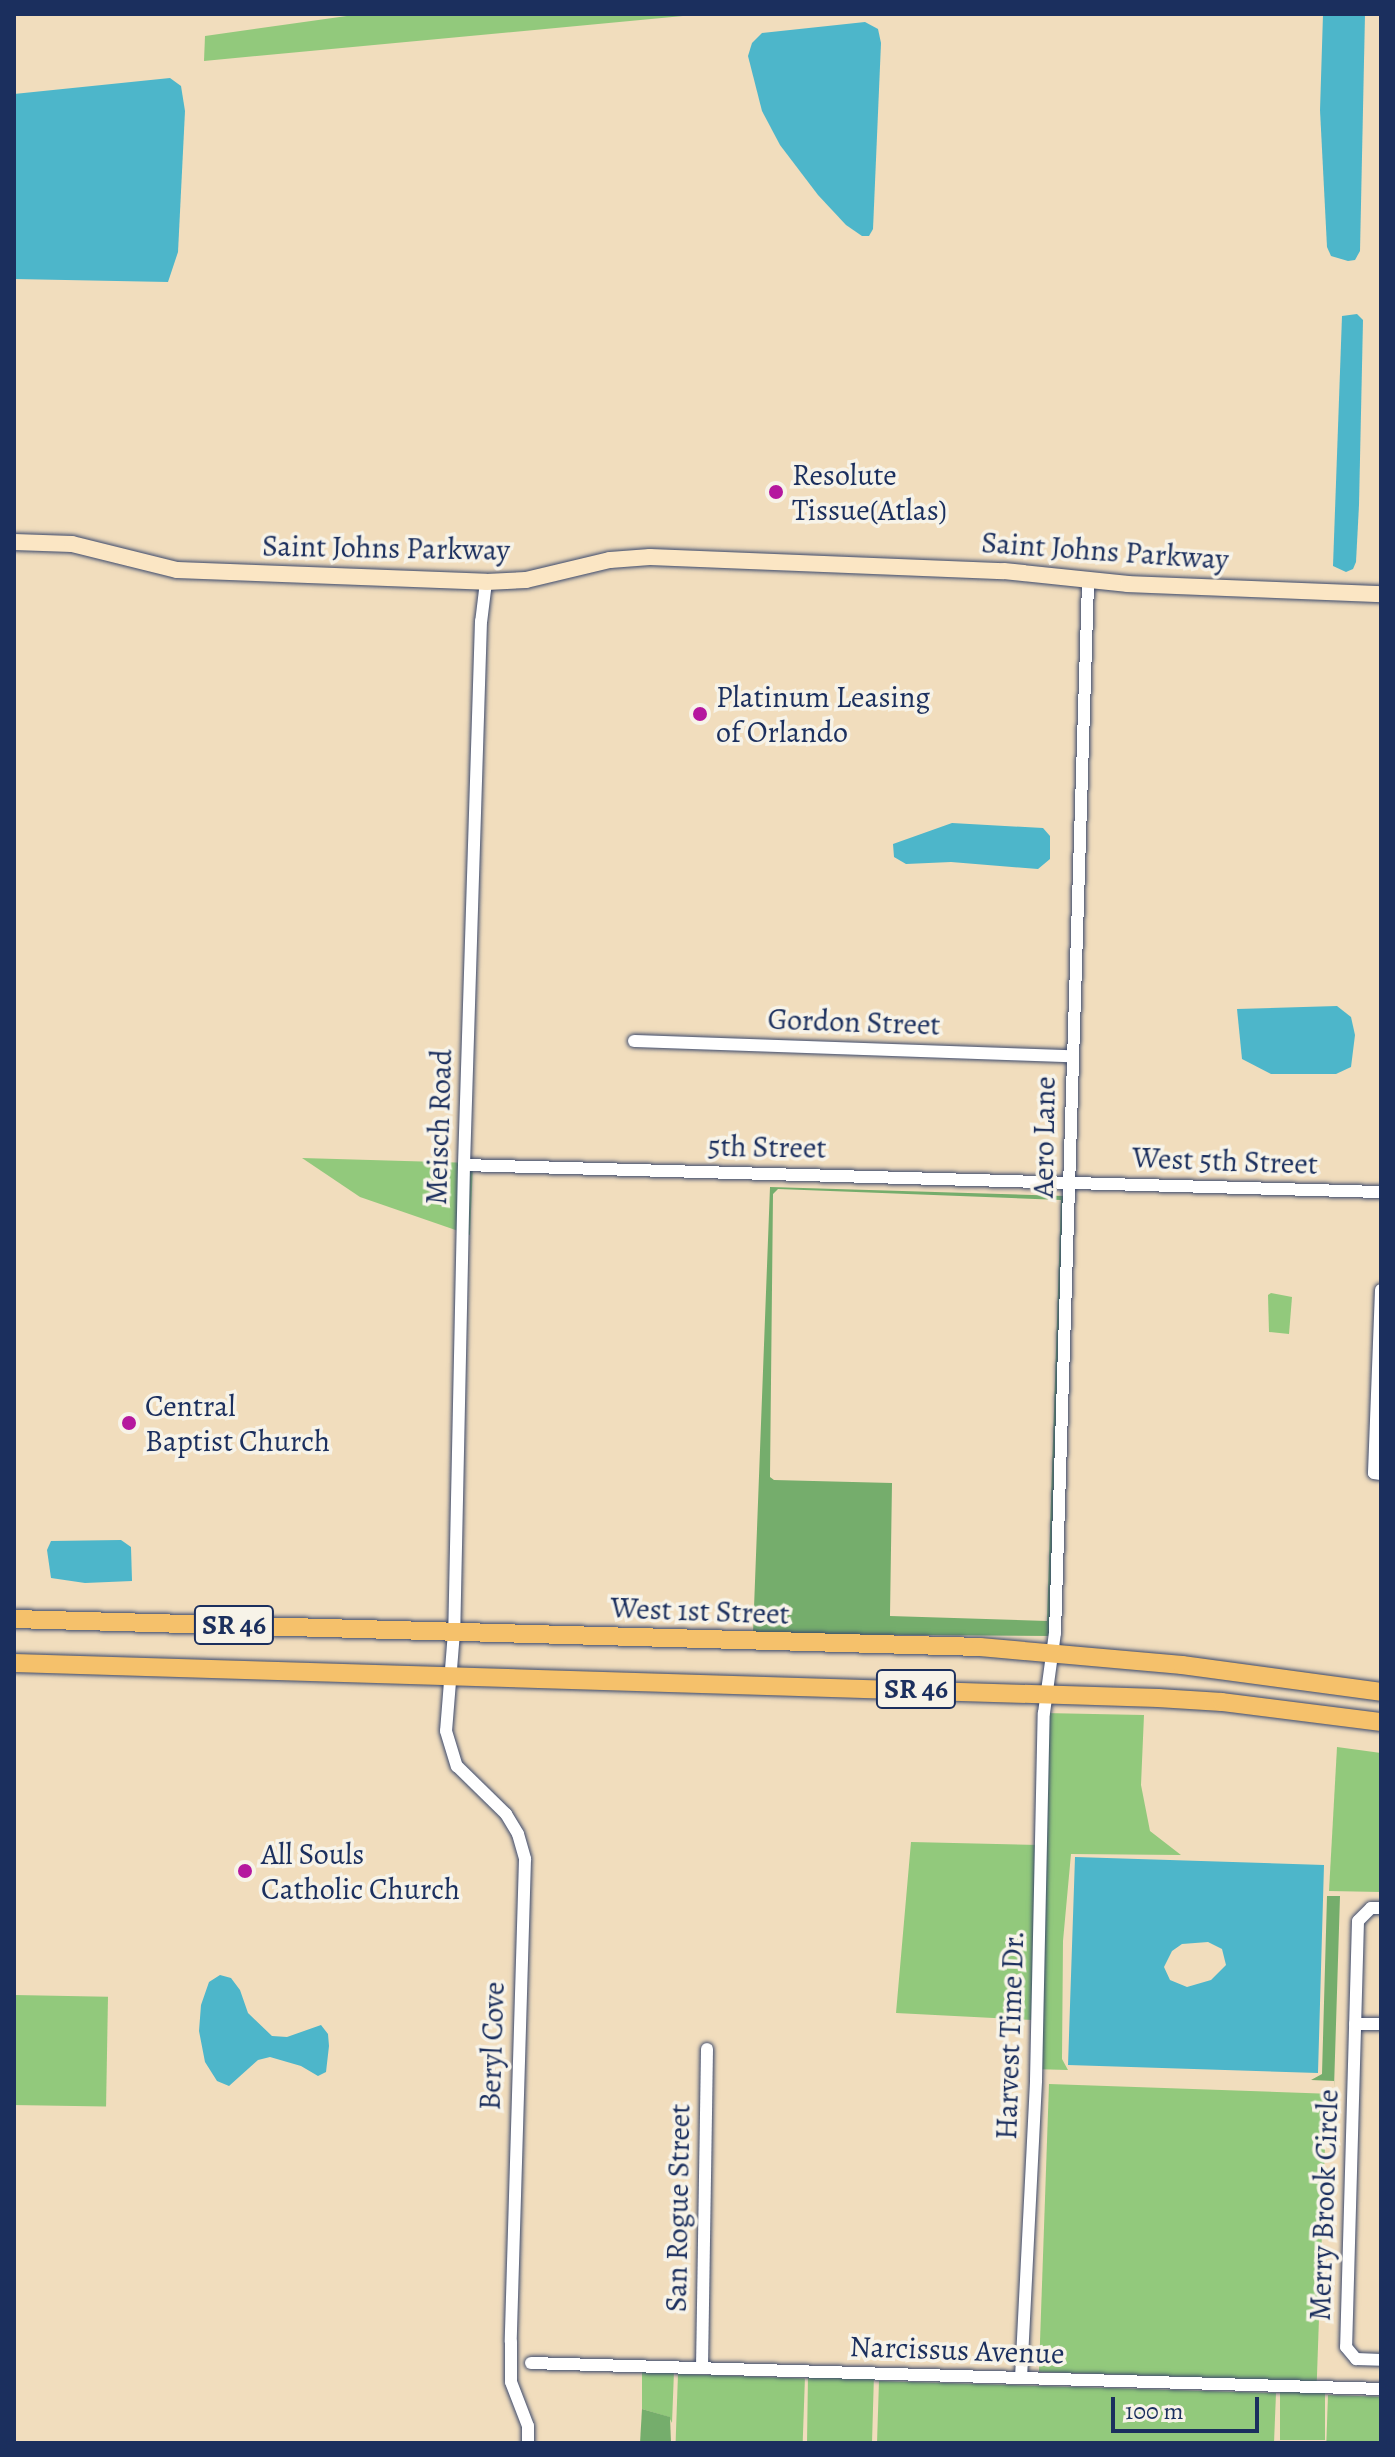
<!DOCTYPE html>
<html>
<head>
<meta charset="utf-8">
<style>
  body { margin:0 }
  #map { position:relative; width:1395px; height:2457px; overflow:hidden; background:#f1ddbd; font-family:Alegreya,serif }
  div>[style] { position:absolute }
  .green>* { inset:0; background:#92c97c; transform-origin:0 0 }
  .forest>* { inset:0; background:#75ad6c }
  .water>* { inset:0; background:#4db6ca }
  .roads { filter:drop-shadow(0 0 2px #3b496c) drop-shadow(0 0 2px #3b496c) }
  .street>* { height:12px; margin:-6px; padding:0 6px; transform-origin:6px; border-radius:6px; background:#fff }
  .secondary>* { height:16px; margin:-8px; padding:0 8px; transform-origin:8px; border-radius:8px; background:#fbe6c4 }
  .primary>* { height:18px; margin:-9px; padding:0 9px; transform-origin:9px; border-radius:9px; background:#f5c16b }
  .dots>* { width:22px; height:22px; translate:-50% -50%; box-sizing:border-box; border:4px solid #f7f3e8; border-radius:50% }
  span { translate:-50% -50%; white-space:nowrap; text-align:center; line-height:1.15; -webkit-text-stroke:7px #f7f3e8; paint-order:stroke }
  .shield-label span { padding:2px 6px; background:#f7f3e8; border:2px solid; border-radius:6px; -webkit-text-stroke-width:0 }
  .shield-label { font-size:28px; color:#1b2f5e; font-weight:700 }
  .poi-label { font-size:30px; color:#1b2f5e }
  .left { translate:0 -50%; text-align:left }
  .street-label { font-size:30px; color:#1b2f5e }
  .frame { position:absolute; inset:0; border:16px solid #1b2f5e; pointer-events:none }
  .scale { position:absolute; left:1111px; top:2397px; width:148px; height:36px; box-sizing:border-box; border:4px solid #1b2f5e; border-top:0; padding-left:10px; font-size:24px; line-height:28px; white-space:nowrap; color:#1b2f5e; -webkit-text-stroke:6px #f7f3e8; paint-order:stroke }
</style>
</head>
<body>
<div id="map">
  <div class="green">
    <i style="clip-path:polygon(361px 14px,704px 14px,204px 61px,205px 36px)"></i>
    <i style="clip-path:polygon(302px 1158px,473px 1163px,470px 1235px,360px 1197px)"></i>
    <i style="clip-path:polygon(1271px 1293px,1292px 1297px,1289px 1334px,1269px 1332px,1268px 1295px)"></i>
    <i style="clip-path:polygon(1044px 1713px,1144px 1715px,1141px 1785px,1150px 1831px,1181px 1855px,1071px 1854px,1063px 1941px,1062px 2059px,1068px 2070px,1032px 2069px,1033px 2020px,896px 2013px,911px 1842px,1039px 1845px)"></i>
    <i style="clip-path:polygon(1337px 1747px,1381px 1753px,1381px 1892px,1329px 1891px)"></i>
    <i style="left:14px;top:1995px;width:94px;height:110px;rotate:1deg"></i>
    <i style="left:1049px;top:2084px;width:278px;height:288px;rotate:2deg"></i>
    <i style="clip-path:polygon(642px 2370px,874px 2374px,872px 2443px,807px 2443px,808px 2375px,674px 2371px,672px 2423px,669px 2417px,642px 2409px)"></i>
    <i style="left:678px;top:2374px;width:127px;height:69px;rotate:2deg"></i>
    <i style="clip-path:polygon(879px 2381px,1276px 2393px,1274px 2443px,877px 2443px)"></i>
    <i style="left:1280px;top:2391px;width:45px;height:49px"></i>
    <i style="left:1328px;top:2395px;width:53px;height:48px;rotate:2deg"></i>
  </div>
  <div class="forest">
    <i style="clip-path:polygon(evenodd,770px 1187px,1065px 1196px,1054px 1636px,753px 1634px,770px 1187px,778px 1189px,1061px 1200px,1047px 1621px,890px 1616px,892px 1483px,774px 1480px,770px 1477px,773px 1194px,778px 1189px)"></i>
    <i style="clip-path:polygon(1327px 1896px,1340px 1896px,1334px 2088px,1334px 2081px,1311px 2080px,1322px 2074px)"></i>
    <i style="clip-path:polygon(642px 2409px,670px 2417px,671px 2443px,640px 2443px)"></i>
  </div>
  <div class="water">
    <i style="clip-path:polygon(1323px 14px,1365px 14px,1360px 251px,1355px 260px,1348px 261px,1331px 256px,1327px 247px,1320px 110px)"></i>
    <i style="clip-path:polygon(865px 22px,878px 29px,881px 43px,873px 229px,869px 236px,862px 236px,846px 225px,818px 195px,780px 145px,762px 111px,748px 56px,752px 43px,762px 33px)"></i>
    <i style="clip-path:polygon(170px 78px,181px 86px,185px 111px,178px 252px,168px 282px,14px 279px,14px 94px)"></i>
    <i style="clip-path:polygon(1357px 314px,1363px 320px,1359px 505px,1356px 562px,1353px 569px,1346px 572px,1333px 566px,1342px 316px)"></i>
    <i style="clip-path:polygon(952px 823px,1043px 828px,1050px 836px,1050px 859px,1038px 869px,951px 862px,906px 864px,894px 857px,893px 844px)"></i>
    <i style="clip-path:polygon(1337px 1006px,1351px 1017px,1355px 1035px,1351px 1067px,1336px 1074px,1271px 1074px,1242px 1059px,1237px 1009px)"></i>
    <i style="clip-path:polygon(121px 1540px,131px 1547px,132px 1581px,85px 1583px,51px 1578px,47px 1550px,51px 1541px)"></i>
    <i style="clip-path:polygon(evenodd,1075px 1857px,1324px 1865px,1318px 2073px,1068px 2065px,1075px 1857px,1208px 1942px,1222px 1949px,1226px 1965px,1211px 1980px,1187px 1987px,1170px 1980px,1164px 1967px,1172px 1951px,1182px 1944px,1208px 1942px)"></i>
    <i style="clip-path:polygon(220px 1975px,231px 1978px,240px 1990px,248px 2013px,272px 2036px,287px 2037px,321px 2025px,328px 2034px,329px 2046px,326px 2072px,318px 2076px,301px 2066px,270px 2057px,258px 2060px,229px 2086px,217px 2081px,205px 2062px,199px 2031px,201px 2005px,209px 1982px)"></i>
  </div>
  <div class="roads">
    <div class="street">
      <i style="left:486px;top:582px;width:39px;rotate:97deg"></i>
      <i style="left:481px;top:621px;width:544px;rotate:91.79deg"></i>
      <i style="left:464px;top:1165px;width:467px;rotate:91.2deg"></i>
      <i style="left:454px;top:1632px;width:99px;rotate:94.6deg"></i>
      <i style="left:446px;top:1731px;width:37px;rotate:73deg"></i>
      <i style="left:457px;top:1766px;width:69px;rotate:44.4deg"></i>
      <i style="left:506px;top:1814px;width:23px;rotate:59deg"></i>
      <i style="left:518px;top:1834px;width:26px;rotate:74deg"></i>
      <i style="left:525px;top:1859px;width:483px;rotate:91.7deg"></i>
      <i style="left:511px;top:2342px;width:40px;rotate:90deg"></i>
      <i style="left:511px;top:2382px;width:47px;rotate:68.9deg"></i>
      <i style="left:528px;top:2426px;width:17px;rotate:90deg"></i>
      <i style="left:634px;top:1041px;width:438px;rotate:2deg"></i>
      <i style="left:464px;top:1165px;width:917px;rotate:1.69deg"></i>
      <i style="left:1381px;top:1290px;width:183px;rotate:92.2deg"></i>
      <i style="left:1374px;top:1473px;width:7px;rotate:8deg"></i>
      <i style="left:1381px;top:1908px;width:10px;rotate:180deg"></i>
      <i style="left:1371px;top:1908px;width:18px;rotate:135deg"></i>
      <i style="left:1358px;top:1921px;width:426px;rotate:91.6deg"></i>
      <i style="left:1346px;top:2347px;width:16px;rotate:50deg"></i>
      <i style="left:1356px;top:2359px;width:25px;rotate:2deg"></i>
      <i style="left:1355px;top:2024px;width:26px"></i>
      <i style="left:531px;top:2363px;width:850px;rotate:1.75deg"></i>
      <i style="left:702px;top:2368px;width:319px;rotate:-89.1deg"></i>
      <i style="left:1021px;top:2378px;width:298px;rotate:-87.1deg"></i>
      <i style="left:1036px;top:2080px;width:367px;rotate:-88.8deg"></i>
      <i style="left:1044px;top:1713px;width:81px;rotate:-82.2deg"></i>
      <i style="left:1055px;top:1633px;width:1052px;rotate:-88.2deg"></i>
    </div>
    <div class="secondary">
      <i style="left:14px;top:542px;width:58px;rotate:2deg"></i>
      <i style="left:72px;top:544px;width:108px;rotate:13.9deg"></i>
      <i style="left:177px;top:570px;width:309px;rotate:2.2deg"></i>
      <i style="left:486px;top:582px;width:40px;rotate:-2.9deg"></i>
      <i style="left:526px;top:580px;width:86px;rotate:-13.4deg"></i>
      <i style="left:610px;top:560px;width:40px;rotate:-4.3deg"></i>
      <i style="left:650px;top:557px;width:354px;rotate:2.3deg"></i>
      <i style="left:1004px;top:571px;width:125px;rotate:6deg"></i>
      <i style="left:1128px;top:584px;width:253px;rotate:2.3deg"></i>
    </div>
    <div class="primary">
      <i style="left:14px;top:1619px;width:966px;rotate:1.66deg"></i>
      <i style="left:980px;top:1647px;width:203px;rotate:5.1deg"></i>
      <i style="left:1182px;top:1665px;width:201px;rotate:7.7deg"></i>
      <i style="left:14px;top:1663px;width:1145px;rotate:1.75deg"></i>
      <i style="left:1158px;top:1698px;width:64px;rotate:3.6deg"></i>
      <i style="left:1222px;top:1702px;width:160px;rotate:7.2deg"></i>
    </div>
  </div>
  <div class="dots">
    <i style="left:776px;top:492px;background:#b5179e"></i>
    <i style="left:700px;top:714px;background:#b5179e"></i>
    <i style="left:129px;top:1423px;background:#b5179e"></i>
    <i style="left:245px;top:1871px;background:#b5179e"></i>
  </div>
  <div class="shield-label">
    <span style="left:234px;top:1625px">SR 46</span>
    <span style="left:916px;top:1689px">SR 46</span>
  </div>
  <div class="poi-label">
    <span class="left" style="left:792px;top:492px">Resolute<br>Tissue(Atlas)</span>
    <span class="left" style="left:716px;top:714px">Platinum Leasing<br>of Orlando</span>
    <span class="left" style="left:145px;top:1423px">Central<br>Baptist Church</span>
    <span class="left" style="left:261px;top:1871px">All Souls<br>Catholic Church</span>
  </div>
  <div class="street-label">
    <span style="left:386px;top:548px;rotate:1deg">Saint Johns Parkway</span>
    <span style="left:1105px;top:551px;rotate:4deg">Saint Johns Parkway</span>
    <span style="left:854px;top:1022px;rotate:2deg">Gordon Street</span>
    <span style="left:439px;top:1127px;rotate:-88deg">Meisch Road</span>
    <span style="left:1044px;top:1137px;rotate:-89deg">Aero Lane</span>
    <span style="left:767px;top:1147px;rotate:1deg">5th Street</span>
    <span style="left:1225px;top:1161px;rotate:2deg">West 5th Street</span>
    <span style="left:700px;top:1611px;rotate:2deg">West 1st Street</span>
    <span style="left:1010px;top:2035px;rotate:-88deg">Harvest Time Dr.</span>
    <span style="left:492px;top:2046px;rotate:-88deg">Beryl Cove</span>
    <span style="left:1324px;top:2205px;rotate:-88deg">Merry Brook Circle</span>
    <span style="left:678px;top:2208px;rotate:-89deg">San Rogue Street</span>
    <span style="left:957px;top:2350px;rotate:2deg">Narcissus Avenue</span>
  </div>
  <div class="frame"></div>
  <div class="scale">100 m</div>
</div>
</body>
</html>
